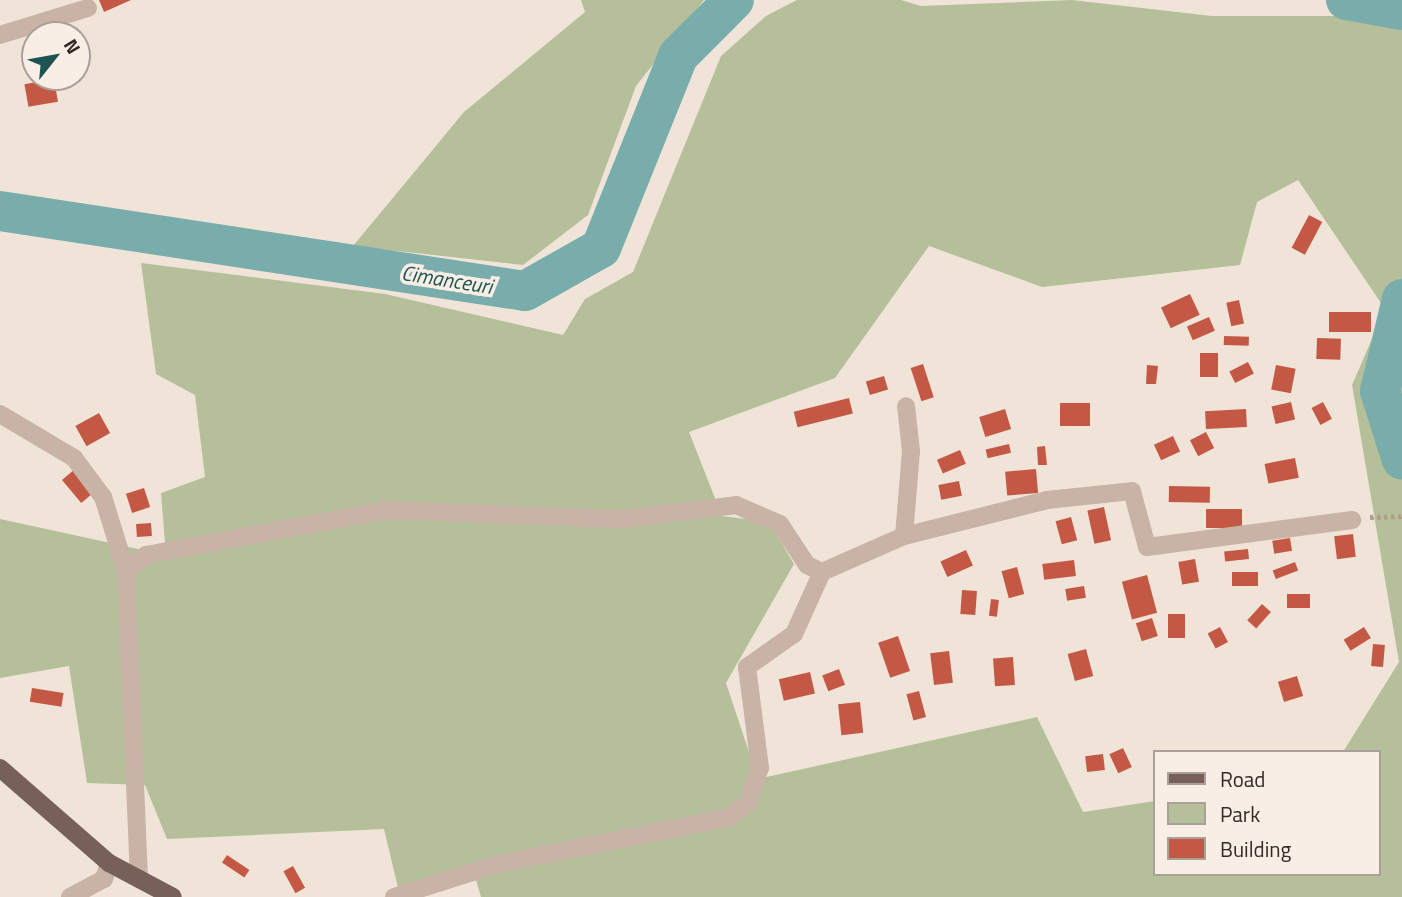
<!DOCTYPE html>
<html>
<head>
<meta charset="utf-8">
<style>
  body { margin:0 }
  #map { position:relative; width:1402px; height:897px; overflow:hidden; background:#f0e4d9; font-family:"Titillium Web",sans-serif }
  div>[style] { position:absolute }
  .green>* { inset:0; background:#b5bf9a }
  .river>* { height:40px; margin:-20px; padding:0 20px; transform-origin:20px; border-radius:20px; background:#79adab }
  .building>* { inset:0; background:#c35945; transform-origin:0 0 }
  .path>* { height:4.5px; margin-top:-2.25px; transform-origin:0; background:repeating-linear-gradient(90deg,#b49d90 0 3.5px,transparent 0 7px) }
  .street>* { height:18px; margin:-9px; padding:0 9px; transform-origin:9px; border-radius:9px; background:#c8b3a6 }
  .primary>* { height:18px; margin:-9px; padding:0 9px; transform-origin:9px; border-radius:9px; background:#766058 }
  span { translate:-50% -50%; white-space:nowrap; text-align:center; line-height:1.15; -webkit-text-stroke:7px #f8eee5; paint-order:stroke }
  .water-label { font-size:21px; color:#1d5453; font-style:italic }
  .legend { position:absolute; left:1153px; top:750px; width:228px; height:126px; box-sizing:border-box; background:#f8eee5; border:2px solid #aaa099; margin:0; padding:9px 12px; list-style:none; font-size:21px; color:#342a27 }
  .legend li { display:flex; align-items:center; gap:14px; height:35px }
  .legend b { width:35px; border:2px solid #aaa099 }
  .north { position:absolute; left:21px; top:21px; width:70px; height:70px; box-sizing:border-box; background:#f8eee5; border:2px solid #aaa099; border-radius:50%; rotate:59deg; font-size:19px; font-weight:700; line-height:28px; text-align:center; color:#342a27 }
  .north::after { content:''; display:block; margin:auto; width:24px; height:32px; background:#1d5453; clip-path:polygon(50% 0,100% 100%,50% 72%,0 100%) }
</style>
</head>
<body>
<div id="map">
  <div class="green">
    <i style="clip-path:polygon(581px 0,704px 0,636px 86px,588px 215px,523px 265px,353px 246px,464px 112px,585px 12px)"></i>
    <i style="clip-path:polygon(evenodd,797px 0,901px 0,921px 6px,1072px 0,1212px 16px,1402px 16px,1402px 897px,481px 897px,476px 880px,399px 892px,384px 829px,167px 839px,145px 785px,87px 783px,69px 666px,0 678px,0 519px,166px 555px,161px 493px,205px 477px,195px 395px,156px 374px,141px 263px,385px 294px,563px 335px,585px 299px,633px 272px,721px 56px,766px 16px,797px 0,1298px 180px,1385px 309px,1352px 385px,1399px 662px,1343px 752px,1379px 752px,1379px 874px,1155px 874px,1155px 801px,1083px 812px,1037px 717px,758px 779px,726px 683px,794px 564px,769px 522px,722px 516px,689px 432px,835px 378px,929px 246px,1042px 287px,1240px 265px,1257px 202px,1298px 180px)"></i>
  </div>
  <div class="river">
    <i style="left:1346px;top:0;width:57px;rotate:10.1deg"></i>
    <i style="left:0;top:211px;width:531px;rotate:8.66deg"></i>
    <i style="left:525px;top:291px;width:87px;rotate:-29.5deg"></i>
    <i style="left:601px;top:248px;width:207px;rotate:-68.1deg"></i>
    <i style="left:678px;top:56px;width:79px;rotate:-45deg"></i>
    <i style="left:1402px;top:299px;width:95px;rotate:103.4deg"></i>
    <i style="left:1380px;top:391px;width:72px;rotate:72.3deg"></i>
  </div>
  <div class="building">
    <i style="clip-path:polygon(99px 0,131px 0,104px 12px)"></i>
    <i style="left:54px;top:79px;width:23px;height:30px;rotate:80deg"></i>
    <i style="left:1309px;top:215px;width:15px;height:37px;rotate:28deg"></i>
    <i style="left:1190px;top:294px;width:23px;height:32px;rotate:65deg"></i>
    <i style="left:1239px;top:300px;width:24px;height:13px;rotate:78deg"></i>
    <i style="left:1329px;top:312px;width:42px;height:20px"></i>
    <i style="left:1209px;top:317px;width:15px;height:24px;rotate:67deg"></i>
    <i style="left:1224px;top:336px;width:25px;height:9px;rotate:2deg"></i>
    <i style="left:1317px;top:338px;width:24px;height:21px;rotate:2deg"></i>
    <i style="left:1200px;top:353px;width:18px;height:24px"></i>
    <i style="left:1248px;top:362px;width:13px;height:21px;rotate:63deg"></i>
    <i style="left:923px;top:364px;width:35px;height:13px;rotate:72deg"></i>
    <i style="clip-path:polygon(1147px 365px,1158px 366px,1156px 384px,1146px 384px)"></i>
    <i style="left:1276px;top:365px;width:20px;height:25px;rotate:11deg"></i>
    <i style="left:884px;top:376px;width:14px;height:19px;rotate:73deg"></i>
    <i style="left:849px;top:398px;width:16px;height:57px;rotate:76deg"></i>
    <i style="left:1291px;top:402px;width:18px;height:20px;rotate:77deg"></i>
    <i style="left:1323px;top:402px;width:19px;height:13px;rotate:62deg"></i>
    <i style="left:1060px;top:403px;width:30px;height:23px"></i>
    <i style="left:1005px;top:409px;width:21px;height:27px;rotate:73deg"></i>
    <i style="left:1246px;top:409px;width:18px;height:41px;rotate:87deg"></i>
    <i style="left:99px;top:413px;width:23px;height:27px;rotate:61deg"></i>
    <i style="left:1206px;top:432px;width:18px;height:18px;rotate:63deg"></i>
    <i style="left:1173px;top:436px;width:17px;height:21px;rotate:65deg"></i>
    <i style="left:1009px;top:444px;width:9px;height:24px;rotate:77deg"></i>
    <i style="clip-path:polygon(1045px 446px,1047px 465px,1038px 465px,1037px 447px)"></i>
    <i style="left:960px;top:450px;width:15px;height:25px;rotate:67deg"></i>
    <i style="left:1295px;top:458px;width:20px;height:31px;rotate:79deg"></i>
    <i style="left:75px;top:469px;width:30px;height:17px;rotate:50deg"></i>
    <i style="left:1036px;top:469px;width:24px;height:31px;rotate:85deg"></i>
    <i style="left:959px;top:481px;width:15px;height:21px;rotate:79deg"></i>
    <i style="left:1169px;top:486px;width:41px;height:16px;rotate:1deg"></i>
    <i style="left:144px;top:488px;width:20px;height:19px;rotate:72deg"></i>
    <i style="left:1104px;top:507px;width:34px;height:17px;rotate:78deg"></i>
    <i style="left:1206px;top:509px;width:36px;height:19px"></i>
    <i style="left:1071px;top:517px;width:24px;height:16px;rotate:75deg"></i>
    <i style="left:151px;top:523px;width:13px;height:15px;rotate:86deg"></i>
    <i style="left:1353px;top:534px;width:23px;height:19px;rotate:83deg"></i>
    <i style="left:1290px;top:538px;width:13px;height:18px;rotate:81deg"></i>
    <i style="left:1248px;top:549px;width:10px;height:24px;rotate:84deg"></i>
    <i style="left:966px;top:550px;width:17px;height:28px;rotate:66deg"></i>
    <i style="left:1195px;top:559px;width:23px;height:17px;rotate:80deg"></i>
    <i style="left:1074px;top:560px;width:16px;height:32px;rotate:83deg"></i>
    <i style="left:1295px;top:562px;width:9px;height:24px;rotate:69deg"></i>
    <i style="left:1017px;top:567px;width:28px;height:16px;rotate:75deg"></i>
    <i style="left:1258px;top:572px;width:14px;height:26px;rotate:90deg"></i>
    <i style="left:1147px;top:575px;width:39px;height:26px;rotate:75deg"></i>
    <i style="left:1084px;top:586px;width:12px;height:19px;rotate:81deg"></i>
    <i style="left:962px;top:590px;width:15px;height:24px;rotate:4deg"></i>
    <i style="left:1287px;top:594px;width:23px;height:14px"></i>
    <i style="left:991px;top:599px;width:8px;height:17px;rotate:7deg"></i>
    <i style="left:1262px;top:604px;width:12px;height:22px;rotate:42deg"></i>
    <i style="left:1168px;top:614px;width:17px;height:24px"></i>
    <i style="left:1152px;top:618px;width:19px;height:17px;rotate:72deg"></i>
    <i style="left:1220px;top:627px;width:17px;height:14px;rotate:62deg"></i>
    <i style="left:1364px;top:627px;width:13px;height:24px;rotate:58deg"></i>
    <i style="left:898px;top:636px;width:37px;height:21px;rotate:71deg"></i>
    <i style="left:1373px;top:644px;width:12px;height:22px;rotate:5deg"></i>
    <i style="left:1086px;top:649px;width:28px;height:19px;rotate:75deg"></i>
    <i style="left:949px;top:651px;width:32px;height:19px;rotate:83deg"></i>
    <i style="left:1013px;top:657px;width:28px;height:20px;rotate:86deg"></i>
    <i style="left:839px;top:669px;width:17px;height:18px;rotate:69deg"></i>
    <i style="left:810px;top:672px;width:22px;height:32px;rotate:77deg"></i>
    <i style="left:1297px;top:676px;width:21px;height:20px;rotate:73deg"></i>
    <i style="left:32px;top:688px;width:32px;height:14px;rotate:9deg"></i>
    <i style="left:919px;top:691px;width:27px;height:13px;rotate:75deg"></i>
    <i style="left:860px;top:702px;width:31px;height:22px;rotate:84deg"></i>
    <i style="left:1123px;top:748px;width:21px;height:15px;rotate:65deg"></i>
    <i style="left:1103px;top:754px;width:16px;height:18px;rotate:83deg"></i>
    <i style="left:227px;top:855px;width:27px;height:9px;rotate:34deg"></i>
    <i style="left:293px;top:866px;width:25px;height:11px;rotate:61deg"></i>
  </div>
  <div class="path">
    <i style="left:1370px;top:517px;width:32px;rotate:-2deg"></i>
  </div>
  <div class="street">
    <i style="left:0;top:35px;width:92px;rotate:-17.1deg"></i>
    <i style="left:0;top:414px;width:86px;rotate:30.7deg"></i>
    <i style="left:74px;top:458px;width:49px;rotate:53.4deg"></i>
    <i style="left:103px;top:497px;width:77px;rotate:72.7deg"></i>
    <i style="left:904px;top:536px;width:85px;rotate:-85.3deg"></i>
    <i style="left:911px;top:451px;width:45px;rotate:-96.3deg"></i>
    <i style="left:139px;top:879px;width:308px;rotate:-92.4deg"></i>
    <i style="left:126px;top:571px;width:26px;rotate:-39deg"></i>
    <i style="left:146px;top:555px;width:244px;rotate:-10.6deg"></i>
    <i style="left:386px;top:510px;width:235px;rotate:2.2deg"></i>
    <i style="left:621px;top:519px;width:116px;rotate:-6.9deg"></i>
    <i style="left:736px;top:505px;width:48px;rotate:23.4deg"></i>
    <i style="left:780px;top:524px;width:49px;rotate:56.6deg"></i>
    <i style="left:807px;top:565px;width:17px;rotate:25deg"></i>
    <i style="left:822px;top:572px;width:90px;rotate:-23.7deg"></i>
    <i style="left:904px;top:536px;width:147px;rotate:-14.1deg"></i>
    <i style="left:1047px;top:500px;width:85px;rotate:-6deg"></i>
    <i style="left:1132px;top:491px;width:58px;rotate:75deg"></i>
    <i style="left:1147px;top:547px;width:207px;rotate:-7.5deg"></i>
    <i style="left:70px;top:897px;width:38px;rotate:-28deg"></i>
    <i style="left:104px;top:879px;width:17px;rotate:-73deg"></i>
    <i style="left:394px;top:897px;width:109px;rotate:-17.6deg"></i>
    <i style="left:498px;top:864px;width:234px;rotate:-11.4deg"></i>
    <i style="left:727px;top:818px;width:25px;rotate:-34deg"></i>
    <i style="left:748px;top:804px;width:38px;rotate:-72deg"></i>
    <i style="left:760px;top:768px;width:102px;rotate:-97.3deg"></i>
    <i style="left:747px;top:667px;width:57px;rotate:-35.1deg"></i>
    <i style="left:794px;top:634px;width:68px;rotate:-65.7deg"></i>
  </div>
  <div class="primary">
    <i style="left:0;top:768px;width:145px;rotate:41.1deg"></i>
    <i style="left:109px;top:863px;width:72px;rotate:28deg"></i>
  </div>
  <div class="water-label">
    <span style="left:447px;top:279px;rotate:9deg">Cimanceuri</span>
  </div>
  <ul class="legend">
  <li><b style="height:9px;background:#766058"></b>Road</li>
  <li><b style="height:19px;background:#b5bf9a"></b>Park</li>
  <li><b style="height:19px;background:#c35945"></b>Building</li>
  </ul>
  <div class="north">N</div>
</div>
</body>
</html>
